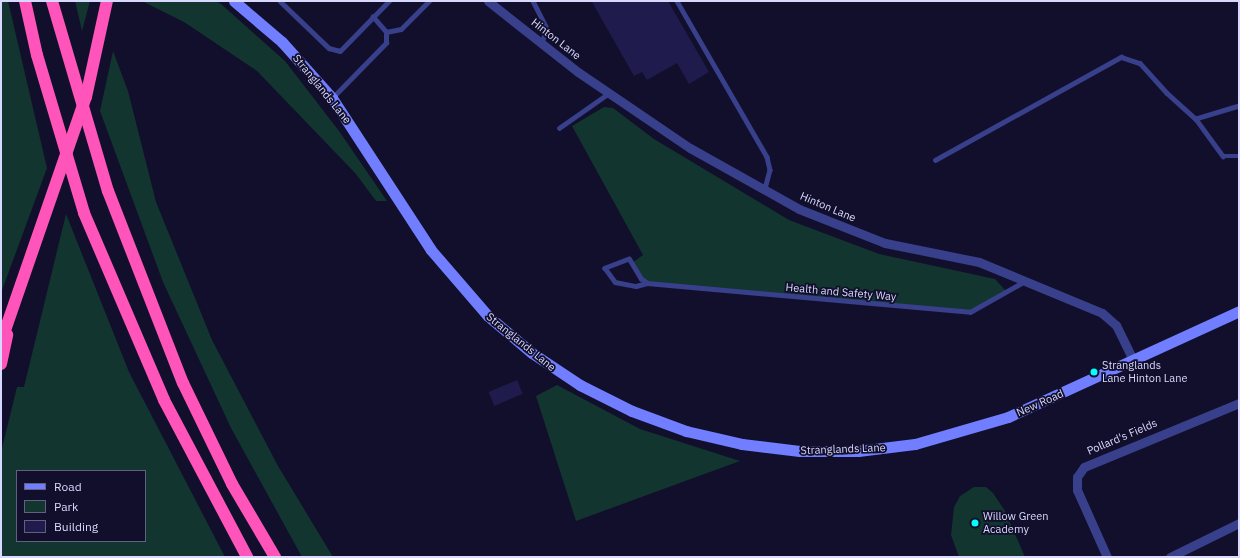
<!DOCTYPE html>
<html>
<head>
<meta charset="utf-8">
<style>
  body { margin:0 }
  #map { position:relative; width:1240px; height:558px; overflow:hidden; background:#110f2b; font-family:"IBM Plex Sans",sans-serif }
  div>[style] { position:absolute }
  .green>* { inset:0; background:#12352f }
  .building>* { inset:0; background:#1f1b4c; transform-origin:0 0 }
  .service>* { height:4.5px; margin:-2.25px; padding:0 2.25px; transform-origin:2.25px; border-radius:2.25px; background:#383f8b }
  .minor>* { height:9px; margin:-4.5px; padding:0 4.5px; transform-origin:4.5px; border-radius:4.5px; background:#383f8b }
  .secondary>* { height:11px; margin:-5.5px; padding:0 5.5px; transform-origin:5.5px; border-radius:5.5px; background:#707eff }
  .motorway>* { height:12px; margin:-6px; padding:0 6px; transform-origin:6px; border-radius:6px; background:#ff54ba }
  .dots>* { width:11px; height:11px; translate:-50% -50%; box-sizing:border-box; border:2px solid #110f2b; border-radius:50% }
  span { translate:-50% -50%; white-space:nowrap; text-align:center; line-height:1.15; -webkit-text-stroke:3.5px #110f2b; paint-order:stroke }
  .street-label { font-size:11px; color:#d9d9ff }
  .poi-label { font-size:11px; color:#d9d9ff }
  .left { translate:0 -50%; text-align:left }
  .frame { position:absolute; inset:0; border:2px solid #d9d9ff; pointer-events:none }
  .legend { position:absolute; left:16px; top:470px; width:130px; height:72px; box-sizing:border-box; background:#110f2b; border:1px solid #616080; margin:0; padding:5px 7px; list-style:none; font-size:12px; color:#d9d9ff }
  .legend li { display:flex; align-items:center; gap:8px; height:20px }
  .legend b { width:20px; border:1px solid #616080 }
</style>
</head>
<body>
<div id="map">
  <div class="green">
    <i style="clip-path:polygon(1px 1px,8px 1px,47px 168px,1px 293px)"></i>
    <i style="clip-path:polygon(75px 1px,90px 1px,82px 31px)"></i>
    <i style="clip-path:polygon(142px 1px,216px 1px,221px 4px,285px 61px,339px 131px,387px 201px,376px 201px,356px 174px,257px 71px,184px 22px)"></i>
    <i style="clip-path:polygon(113px 51px,128px 91px,156px 202px,212px 340px,278px 466px,333px 557px,302px 557px,231px 428px,163px 282px,100px 111px)"></i>
    <i style="clip-path:polygon(604px 107px,613px 108px,654px 139px,789px 220px,879px 254px,995px 279px,1006px 291px,970px 312px,647px 283px,632px 263px,643px 255px,572px 126px)"></i>
    <i style="clip-path:polygon(evenodd,66px 214px,129px 372px,225px 557px,1px 557px,2px 448px,17px 387px,24px 387px,66px 214px,17px 471px,145px 471px,145px 541px,17px 541px,17px 471px)"></i>
    <i style="clip-path:polygon(557px 385px,640px 429px,740px 461px,576px 521px,536px 396px)"></i>
    <i style="clip-path:polygon(974px 487px,986px 487px,993px 493px,1005px 511px,1025px 557px,959px 557px,951px 535px,954px 507px,960px 496px)"></i>
  </div>
  <div class="building">
    <i style="clip-path:polygon(668px 1px,709px 72px,689px 84px,677px 63px,647px 80px,642px 72px,634px 76px,592px 2px)"></i>
    <i style="left:517px;top:380px;width:15px;height:31px;rotate:67deg"></i>
  </div>
  <div class="service">
    <i style="left:280px;top:1px;width:68px;rotate:43.8deg"></i>
    <i style="left:329px;top:48px;width:11px;rotate:15deg"></i>
    <i style="left:340px;top:51px;width:70px;rotate:-45.6deg"></i>
    <i style="left:533px;top:1px;width:31px;rotate:63deg"></i>
    <i style="left:547px;top:29px;width:15px;rotate:110deg"></i>
    <i style="left:677px;top:1px;width:180px;rotate:60deg"></i>
    <i style="left:767px;top:157px;width:13px;rotate:77deg"></i>
    <i style="left:770px;top:170px;width:20px;rotate:105deg"></i>
    <i style="left:386px;top:32px;width:15px;rotate:-11deg"></i>
    <i style="left:401px;top:29px;width:40px;rotate:-45deg"></i>
    <i style="left:333px;top:97px;width:76px;rotate:-45.5deg"></i>
    <i style="left:386px;top:43px;width:11px;rotate:-90deg"></i>
    <i style="left:386px;top:32px;width:20px;rotate:-131deg"></i>
    <i style="left:1239px;top:106px;width:45px;rotate:163.2deg"></i>
    <i style="left:1196px;top:119px;width:46px;rotate:53.9deg"></i>
    <i style="left:1223px;top:156px;width:16px"></i>
    <i style="left:559px;top:128px;width:61px;rotate:-35deg"></i>
    <i style="left:935px;top:160px;width:213px;rotate:-29deg"></i>
    <i style="left:1121px;top:57px;width:20px;rotate:18deg"></i>
    <i style="left:1140px;top:63px;width:40px;rotate:48deg"></i>
    <i style="left:1167px;top:93px;width:39px;rotate:42deg"></i>
    <i style="left:647px;top:283px;width:7px;rotate:-146deg"></i>
    <i style="left:641px;top:279px;width:23px;rotate:-121deg"></i>
    <i style="left:629px;top:259px;width:26px;rotate:159deg"></i>
    <i style="left:605px;top:268px;width:17px;rotate:54deg"></i>
    <i style="left:615px;top:282px;width:21px;rotate:11deg"></i>
    <i style="left:636px;top:286px;width:11px;rotate:-15deg"></i>
    <i style="left:647px;top:283px;width:324px;rotate:5.1deg"></i>
    <i style="left:970px;top:312px;width:63px;rotate:-29.4deg"></i>
  </div>
  <div class="minor">
    <i style="left:488px;top:1px;width:115px;rotate:38.3deg"></i>
    <i style="left:578px;top:72px;width:135px;rotate:34.2deg"></i>
    <i style="left:690px;top:148px;width:125px;rotate:29.2deg"></i>
    <i style="left:799px;top:209px;width:92px;rotate:21.6deg"></i>
    <i style="left:885px;top:243px;width:96px;rotate:11.4deg"></i>
    <i style="left:979px;top:262px;width:133px;rotate:22.5deg"></i>
    <i style="left:1102px;top:313px;width:18px;rotate:41deg"></i>
    <i style="left:1116px;top:325px;width:39px;rotate:64deg"></i>
    <i style="left:1107px;top:557px;width:73px;rotate:-114.1deg"></i>
    <i style="left:1077px;top:490px;width:13px;rotate:-90deg"></i>
    <i style="left:1077px;top:477px;width:12px;rotate:-55deg"></i>
    <i style="left:1084px;top:467px;width:168px;rotate:-22.4deg"></i>
    <i style="left:1170px;top:557px;width:77px;rotate:-26.2deg"></i>
  </div>
  <div class="secondary">
    <i style="left:234px;top:1px;width:63px;rotate:40.5deg"></i>
    <i style="left:282px;top:42px;width:75px;rotate:48.2deg"></i>
    <i style="left:332px;top:98px;width:181px;rotate:56.9deg"></i>
    <i style="left:431px;top:250px;width:87px;rotate:49.2deg"></i>
    <i style="left:488px;top:316px;width:57px;rotate:40.1deg"></i>
    <i style="left:532px;top:353px;width:58px;rotate:33.7deg"></i>
    <i style="left:580px;top:385px;width:58px;rotate:26.6deg"></i>
    <i style="left:632px;top:411px;width:58px;rotate:20.3deg"></i>
    <i style="left:686px;top:431px;width:57px;rotate:13.1deg"></i>
    <i style="left:742px;top:444px;width:58px;rotate:6.9deg"></i>
    <i style="left:800px;top:451px;width:58px"></i>
    <i style="left:858px;top:451px;width:57px;rotate:-7deg"></i>
    <i style="left:915px;top:444px;width:97px;rotate:-16.2deg"></i>
    <i style="left:1008px;top:417px;width:254px;rotate:-24.6deg"></i>
  </div>
  <div class="motorway">
    <i style="left:25px;top:1px;width:55px;rotate:77.5deg"></i>
    <i style="left:37px;top:55px;width:165px;rotate:73.4deg"></i>
    <i style="left:84px;top:213px;width:203px;rotate:66.8deg"></i>
    <i style="left:164px;top:400px;width:178px;rotate:62.1deg"></i>
    <i style="left:52px;top:1px;width:198px;rotate:73.6deg"></i>
    <i style="left:108px;top:191px;width:206px;rotate:68.7deg"></i>
    <i style="left:183px;top:383px;width:112px;rotate:64.1deg"></i>
    <i style="left:232px;top:484px;width:85px;rotate:59.5deg"></i>
    <i style="left:1px;top:342px;width:259px;rotate:-70.9deg"></i>
    <i style="left:86px;top:97px;width:98px;rotate:-77.7deg"></i>
    <i style="left:1px;top:364px;width:30px;rotate:-78deg"></i>
  </div>
  <div class="dots">
    <i style="left:1094px;top:372px;background:#05fffa"></i>
    <i style="left:975px;top:523px;background:#05fffa"></i>
  </div>
  <div class="street-label">
    <span style="left:556px;top:39px;rotate:38deg">Hinton Lane</span>
    <span style="left:322px;top:89px;rotate:51deg">Stranglands Lane</span>
    <span style="left:828px;top:207px;rotate:23deg">Hinton Lane</span>
    <span style="left:841px;top:292px;rotate:5deg">Health and Safety Way</span>
    <span style="left:521px;top:342px;rotate:39deg">Stranglands Lane</span>
    <span style="left:1040px;top:403px;rotate:-24deg">New Road</span>
    <span style="left:1122px;top:437px;rotate:-23deg">Pollard's Fields</span>
    <span style="left:843px;top:449px;rotate:-2deg">Stranglands Lane</span>
  </div>
  <div class="poi-label">
    <span class="left" style="left:1102px;top:372px">Stranglands<br>Lane Hinton Lane</span>
    <span class="left" style="left:983px;top:523px">Willow Green<br>Academy</span>
  </div>
  <div class="frame"></div>
  <ul class="legend">
  <li><b style="height:5px;background:#707eff"></b>Road</li>
  <li><b style="height:11px;background:#12352f"></b>Park</li>
  <li><b style="height:11px;background:#1f1b4c"></b>Building</li>
  </ul>
</div>
</body>
</html>
